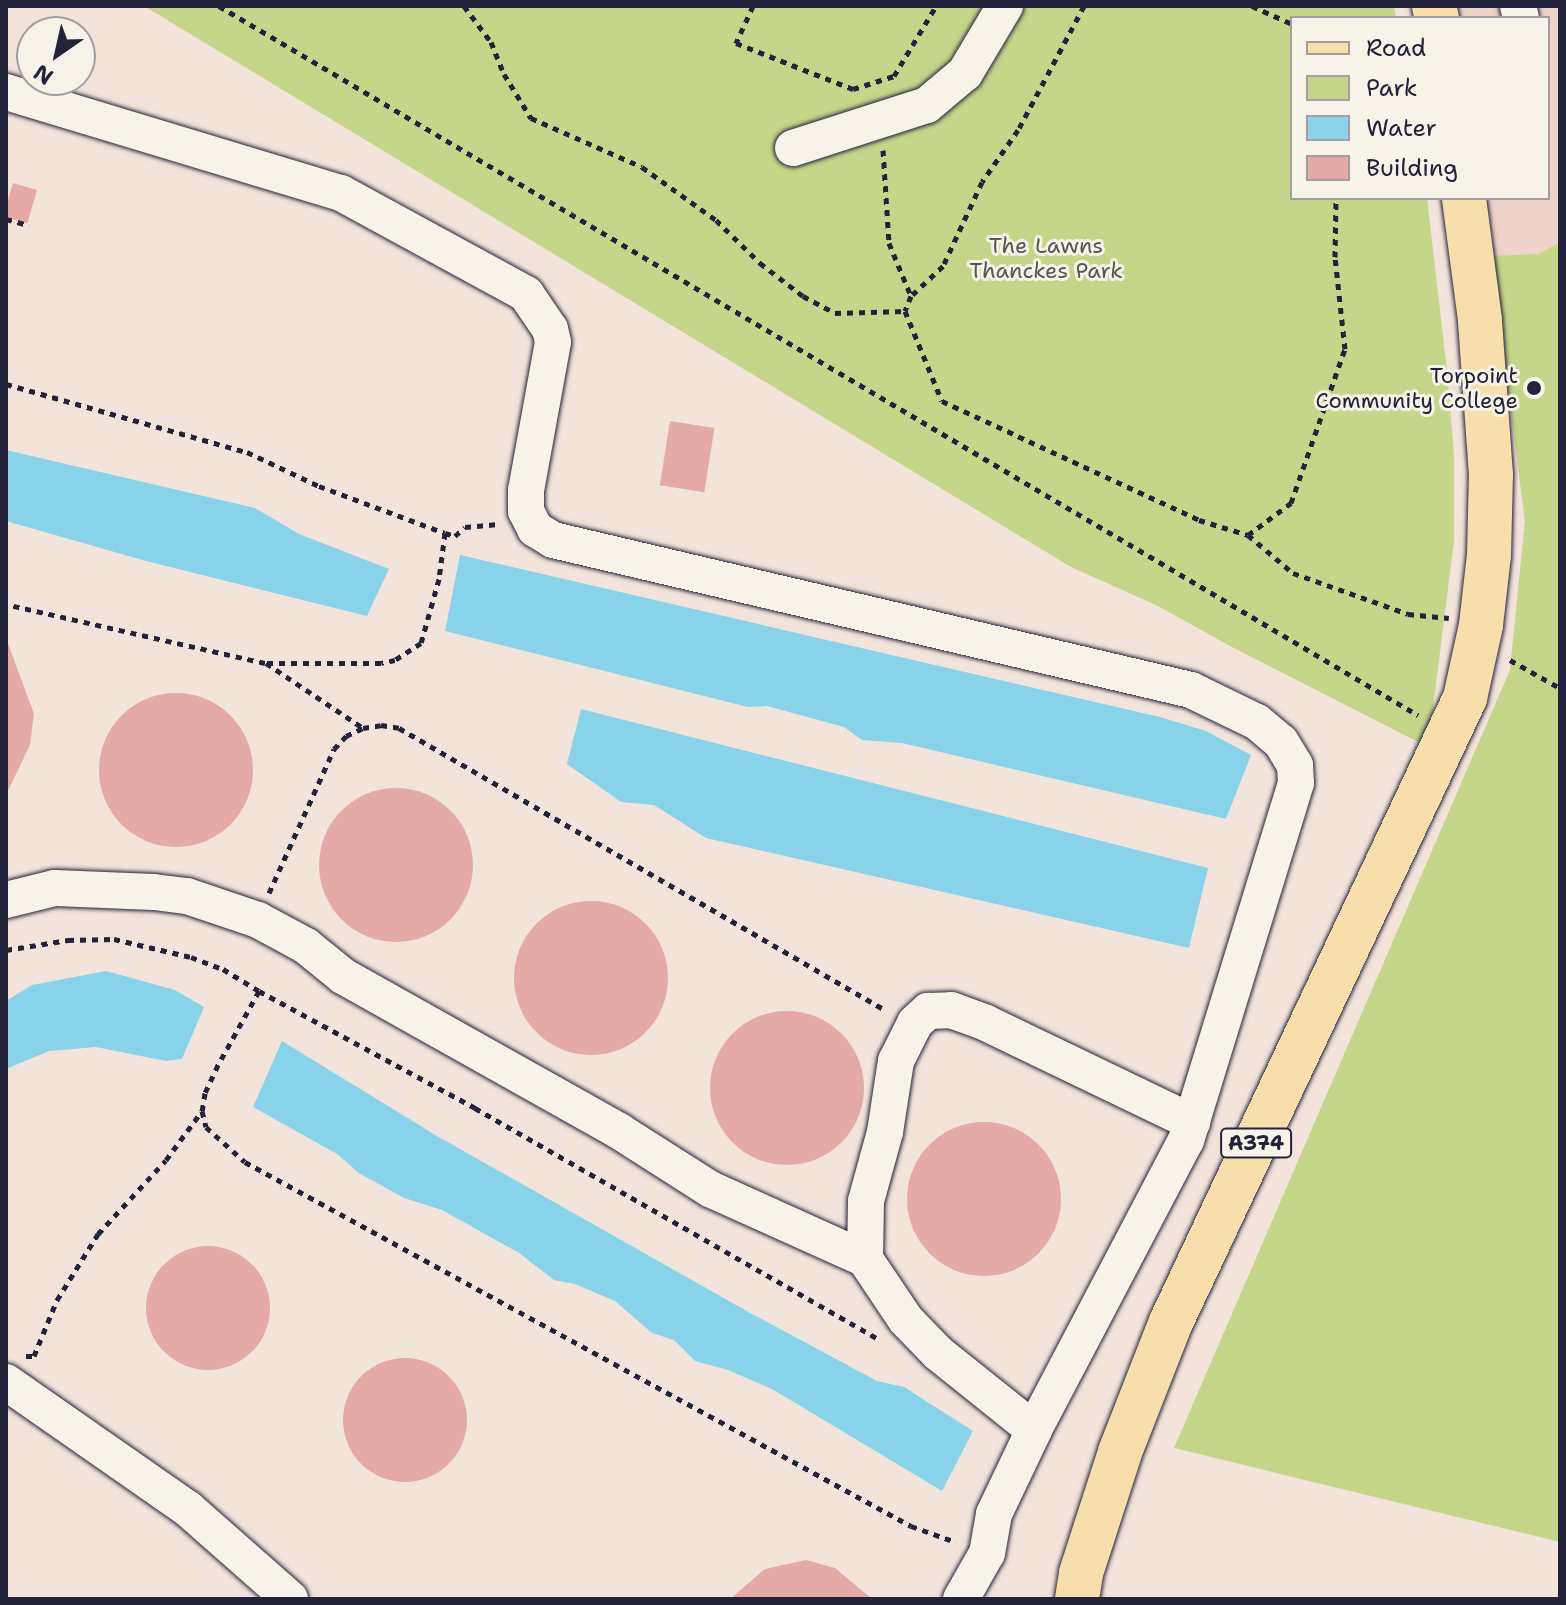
<!DOCTYPE html>
<html>
<head>
<meta charset="utf-8">
<style>
  body { margin:0 }
  #map { position:relative; width:1566px; height:1605px; overflow:hidden; background:#f3e4db; font-family:"Shantell Sans",sans-serif }
  div>[style] { position:absolute }
  .built>* { inset:0; background:#efd3cb }
  .green>* { inset:0; background:#c5d589 }
  .water>* { inset:0; background:#88d3e9 }
  .building>* { inset:0; background:#e5aaa6; transform-origin:0 0 }
  .round { border-radius:50% }
  .path>* { height:5px; margin-top:-2.5px; transform-origin:0; background:repeating-linear-gradient(90deg,#22223b 0 6px,transparent 0 12px) }
  .roads { filter:drop-shadow(0 0 2px #22223b) drop-shadow(0 0 2px #22223b) }
  .minor>* { height:36px; margin:-18px; padding:0 18px; transform-origin:18px; border-radius:18px; background:#f7f3e8 }
  .major>* { height:44px; margin:-22px; padding:0 22px; transform-origin:22px; border-radius:22px; background:#f8deab }
  .dots>* { width:22px; height:22px; translate:-50% -50%; box-sizing:border-box; border:4px solid #f7f3e8; border-radius:50% }
  span { translate:-50% -50%; white-space:nowrap; text-align:center; line-height:1.15; -webkit-text-stroke:6px #f7f3e8; paint-order:stroke }
  .shield-label span { padding:2px 6px; background:#f7f3e8; border:2px solid; border-radius:6px; -webkit-text-stroke-width:0 }
  .shield-label { font-size:20px; color:#22223b; font-weight:700 }
  .park-label { font-size:22px; color:#535852 }
  .poi-label { font-size:22px; color:#22223b }
  .right { translate:-100% -50%; text-align:right }
  .frame { position:absolute; inset:0; border:8px solid #22223b; pointer-events:none }
  .legend { position:absolute; left:1290px; top:16px; width:260px; height:184px; box-sizing:border-box; background:#f7f3e8; border:2px solid #a29fa3; margin:0; padding:10px 14px; list-style:none; font-size:24px; color:#22223b }
  .legend li { display:flex; align-items:center; gap:16px; height:40px }
  .legend b { width:40px; border:2px solid #a29fa3 }
  .north { position:absolute; left:16px; top:16px; width:80px; height:80px; box-sizing:border-box; background:#f7f3e8; border:2px solid #a29fa3; border-radius:50%; rotate:214deg; font-size:22px; font-weight:700; line-height:32px; text-align:center; color:#22223b }
  .north::after { content:''; display:block; margin:auto; width:28px; height:36px; background:#22223b; clip-path:polygon(50% 0,100% 100%,50% 72%,0 100%) }
</style>
</head>
<body>
<div id="map">
  <div class="built">
    <i style="clip-path:polygon(1457px 6px,1560px 6px,1560px 701px,1510px 669px,1525px 521px,1483px 198px,1548px 198px,1548px 18px,1459px 18px)"></i>
  </div>
  <div class="green">
    <i style="clip-path:polygon(144px 6px,1394px 6px,1396px 18px,1292px 18px,1292px 198px,1427px 198px,1447px 371px,1454px 455px,1454px 541px,1428px 747px,1230px 646px,1158px 606px,1071px 567px)"></i>
    <i style="clip-path:polygon(1560px 242px,1560px 1542px,1174px 1448px,1510px 670px,1525px 521px,1491px 256px,1539px 254px)"></i>
  </div>
  <div class="water">
    <i style="clip-path:polygon(6px 450px,255px 508px,299px 534px,389px 569px,367px 616px,146px 561px,6px 521px)"></i>
    <i style="clip-path:polygon(460px 555px,1160px 717px,1206px 731px,1251px 755px,1226px 819px,902px 743px,862px 740px,844px 727px,767px 706px,748px 707px,445px 631px)"></i>
    <i style="clip-path:polygon(581px 709px,1208px 868px,1189px 948px,706px 838px,654px 805px,621px 802px,567px 764px)"></i>
    <i style="clip-path:polygon(106px 971px,175px 990px,204px 1007px,182px 1059px,166px 1061px,96px 1047px,49px 1051px,6px 1069px,6px 1001px,32px 985px)"></i>
    <i style="clip-path:polygon(282px 1041px,437px 1136px,752px 1314px,877px 1381px,904px 1387px,973px 1431px,942px 1491px,772px 1389px,728px 1370px,695px 1361px,674px 1340px,652px 1333px,615px 1301px,575px 1284px,554px 1280px,519px 1253px,442px 1210px,404px 1198px,359px 1173px,337px 1154px,253px 1107px)"></i>
  </div>
  <div class="building">
    <i style="left:13px;top:183px;width:25px;height:35px;rotate:16deg"></i>
    <i style="left:670px;top:421px;width:45px;height:65px;rotate:9deg"></i>
    <i style="clip-path:polygon(6px 638px,34px 714px,30px 745px,6px 795px)"></i>
    <i class="round" style="left:99px;top:693px;width:154px;height:154px"></i>
    <i class="round" style="left:319px;top:788px;width:154px;height:154px"></i>
    <i class="round" style="left:514px;top:901px;width:154px;height:154px"></i>
    <i class="round" style="left:710px;top:1011px;width:154px;height:154px"></i>
    <i class="round" style="left:907px;top:1122px;width:154px;height:154px"></i>
    <i class="round" style="left:146px;top:1246px;width:124px;height:124px"></i>
    <i class="round" style="left:343px;top:1358px;width:124px;height:124px"></i>
    <i style="clip-path:polygon(806px 1560px,835px 1568px,872px 1599px,730px 1599px,765px 1569px)"></i>
  </div>
  <div class="path">
    <i style="left:219px;top:6px;width:1393px;rotate:30.6deg"></i>
    <i style="left:464px;top:6px;width:45px;rotate:53.1deg"></i>
    <i style="left:491px;top:42px;width:35px;rotate:68deg"></i>
    <i style="left:504px;top:74px;width:52px;rotate:58.5deg"></i>
    <i style="left:531px;top:118px;width:121px;rotate:23.8deg"></i>
    <i style="left:642px;top:167px;width:91px;rotate:35.6deg"></i>
    <i style="left:716px;top:220px;width:62px;rotate:44.3deg"></i>
    <i style="left:760px;top:263px;width:54px;rotate:37.5deg"></i>
    <i style="left:803px;top:296px;width:36px;rotate:28deg"></i>
    <i style="left:835px;top:313px;width:70px;rotate:-1.6deg"></i>
    <i style="left:753px;top:6px;width:41px;rotate:114.7deg"></i>
    <i style="left:736px;top:43px;width:126px;rotate:21.5deg"></i>
    <i style="left:853px;top:89px;width:43px;rotate:-17.6deg"></i>
    <i style="left:894px;top:76px;width:82px;rotate:-59deg"></i>
    <i style="left:1084px;top:6px;width:140px;rotate:118deg"></i>
    <i style="left:1018px;top:130px;width:63px;rotate:124.7deg"></i>
    <i style="left:982px;top:182px;width:93px;rotate:114.9deg"></i>
    <i style="left:943px;top:266px;width:44px;rotate:136.8deg"></i>
    <i style="left:911px;top:296px;width:16px;rotate:112deg"></i>
    <i style="left:905px;top:311px;width:97px;rotate:67.7deg"></i>
    <i style="left:942px;top:401px;width:283px;rotate:24.8deg"></i>
    <i style="left:1199px;top:520px;width:51px;rotate:17deg"></i>
    <i style="left:1248px;top:535px;width:59px;rotate:40.2deg"></i>
    <i style="left:1293px;top:573px;width:122px;rotate:19.6deg"></i>
    <i style="left:1408px;top:614px;width:41px;rotate:5.6deg"></i>
    <i style="left:1252px;top:6px;width:44px;rotate:24.2deg"></i>
    <i style="left:883px;top:150px;width:93px;rotate:86.3deg"></i>
    <i style="left:889px;top:243px;width:57px;rotate:67.5deg"></i>
    <i style="left:6px;top:219px;width:24px;rotate:15deg"></i>
    <i style="left:6px;top:384px;width:250px;rotate:15.8deg"></i>
    <i style="left:247px;top:452px;width:80px;rotate:25.3deg"></i>
    <i style="left:319px;top:486px;width:134px;rotate:20.5deg"></i>
    <i style="left:445px;top:533px;width:46px;rotate:97.4deg"></i>
    <i style="left:439px;top:579px;width:66px;rotate:105.7deg"></i>
    <i style="left:421px;top:643px;width:31px;rotate:147deg"></i>
    <i style="left:395px;top:660px;width:14px;rotate:168deg"></i>
    <i style="left:381px;top:663px;width:116px;rotate:180deg"></i>
    <i style="left:265px;top:663px;width:266px;rotate:-167.2deg"></i>
    <i style="left:445px;top:533px;width:10px;rotate:17deg"></i>
    <i style="left:455px;top:536px;width:13px;rotate:-42deg"></i>
    <i style="left:465px;top:527px;width:34px;rotate:-5deg"></i>
    <i style="left:1248px;top:535px;width:54px;rotate:-36.7deg"></i>
    <i style="left:1291px;top:503px;width:163px;rotate:-70.7deg"></i>
    <i style="left:1345px;top:349px;width:93px;rotate:-96.2deg"></i>
    <i style="left:1335px;top:257px;width:59px;rotate:-89deg"></i>
    <i style="left:1510px;top:660px;width:57px;rotate:29.2deg"></i>
    <i style="left:266px;top:663px;width:117px;rotate:33.8deg"></i>
    <i style="left:269px;top:893px;width:158px;rotate:-65.7deg"></i>
    <i style="left:334px;top:749px;width:18px;rotate:-47deg"></i>
    <i style="left:346px;top:736px;width:19px;rotate:-25deg"></i>
    <i style="left:363px;top:728px;width:18px;rotate:-9deg"></i>
    <i style="left:381px;top:725px;width:18px;rotate:9deg"></i>
    <i style="left:399px;top:728px;width:562px;rotate:30.12deg"></i>
    <i style="left:6px;top:950px;width:63px;rotate:-9.2deg"></i>
    <i style="left:68px;top:940px;width:46px;rotate:-1.2deg"></i>
    <i style="left:114px;top:939px;width:79px;rotate:13.2deg"></i>
    <i style="left:191px;top:957px;width:34px;rotate:21deg"></i>
    <i style="left:223px;top:969px;width:42px;rotate:31.4deg"></i>
    <i style="left:259px;top:991px;width:85px;rotate:119deg"></i>
    <i style="left:218px;top:1065px;width:31px;rotate:115deg"></i>
    <i style="left:205px;top:1093px;width:18px;rotate:99deg"></i>
    <i style="left:202px;top:1111px;width:16px;rotate:76deg"></i>
    <i style="left:206px;top:1127px;width:52px;rotate:41.9deg"></i>
    <i style="left:245px;top:1162px;width:759px;rotate:28.66deg"></i>
    <i style="left:911px;top:1526px;width:48px;rotate:19.6deg"></i>
    <i style="left:259px;top:991px;width:246px;rotate:28.4deg"></i>
    <i style="left:475px;top:1108px;width:465px;rotate:29.8deg"></i>
    <i style="left:26px;top:1356px;width:8px"></i>
    <i style="left:34px;top:1356px;width:61px;rotate:-67.7deg"></i>
    <i style="left:57px;top:1300px;width:78px;rotate:-58.2deg"></i>
    <i style="left:98px;top:1234px;width:100px;rotate:-47.4deg"></i>
    <i style="left:166px;top:1160px;width:61px;rotate:-53.7deg"></i>
  </div>
  <div class="roads">
    <div class="minor">
      <i style="left:1518px;top:6px;width:12px;rotate:76deg"></i>
      <i style="left:6px;top:92px;width:350px;rotate:16.8deg"></i>
      <i style="left:341px;top:193px;width:211px;rotate:28.6deg"></i>
      <i style="left:526px;top:294px;width:42px;rotate:55.6deg"></i>
      <i style="left:550px;top:329px;width:13px;rotate:77deg"></i>
      <i style="left:553px;top:342px;width:150px;rotate:100.3deg"></i>
      <i style="left:526px;top:490px;width:21px;rotate:90deg"></i>
      <i style="left:526px;top:511px;width:20px;rotate:63deg"></i>
      <i style="left:535px;top:529px;width:21px;rotate:31deg"></i>
      <i style="left:553px;top:540px;width:655px;rotate:13.23deg"></i>
      <i style="left:1191px;top:690px;width:73px;rotate:25.9deg"></i>
      <i style="left:1257px;top:722px;width:31px;rotate:40deg"></i>
      <i style="left:1281px;top:742px;width:27px;rotate:59deg"></i>
      <i style="left:1295px;top:765px;width:18px;rotate:87deg"></i>
      <i style="left:1296px;top:783px;width:374px;rotate:107.1deg"></i>
      <i style="left:1186px;top:1140px;width:327px;rotate:117.7deg"></i>
      <i style="left:1034px;top:1430px;width:93px;rotate:115.5deg"></i>
      <i style="left:994px;top:1514px;width:40px;rotate:100deg"></i>
      <i style="left:987px;top:1553px;width:53px;rotate:119.5deg"></i>
      <i style="left:793px;top:148px;width:141px;rotate:-17.8deg"></i>
      <i style="left:927px;top:105px;width:50px;rotate:-40.1deg"></i>
      <i style="left:965px;top:73px;width:78px;rotate:-59.2deg"></i>
      <i style="left:6px;top:900px;width:50px;rotate:-13.8deg"></i>
      <i style="left:55px;top:888px;width:99px;rotate:2.3deg"></i>
      <i style="left:154px;top:892px;width:33px;rotate:7deg"></i>
      <i style="left:187px;top:896px;width:75px;rotate:18.7deg"></i>
      <i style="left:258px;top:920px;width:55px;rotate:28.4deg"></i>
      <i style="left:306px;top:946px;width:48px;rotate:39deg"></i>
      <i style="left:343px;top:976px;width:317px;rotate:29.3deg"></i>
      <i style="left:619px;top:1131px;width:108px;rotate:32.5deg"></i>
      <i style="left:710px;top:1189px;width:170px;rotate:24.3deg"></i>
      <i style="left:865px;top:1259px;width:58px;rotate:-89deg"></i>
      <i style="left:866px;top:1201px;width:72px;rotate:-74.6deg"></i>
      <i style="left:885px;top:1132px;width:72px;rotate:-81.2deg"></i>
      <i style="left:896px;top:1061px;width:42px;rotate:-63.4deg"></i>
      <i style="left:915px;top:1023px;width:18px;rotate:-43deg"></i>
      <i style="left:928px;top:1011px;width:23px;rotate:-2deg"></i>
      <i style="left:951px;top:1010px;width:37px;rotate:20deg"></i>
      <i style="left:986px;top:1023px;width:229px;rotate:25.7deg"></i>
      <i style="left:865px;top:1259px;width:73px;rotate:56.1deg"></i>
      <i style="left:906px;top:1320px;width:46px;rotate:45.9deg"></i>
      <i style="left:938px;top:1353px;width:123px;rotate:38.7deg"></i>
      <i style="left:6px;top:1382px;width:222px;rotate:34.9deg"></i>
      <i style="left:188px;top:1509px;width:136px;rotate:41.4deg"></i>
    </div>
    <div class="major">
      <i style="left:1434px;top:6px;width:12px;rotate:76deg"></i>
      <i style="left:1077px;top:1599px;width:26px;rotate:-81deg"></i>
      <i style="left:1081px;top:1573px;width:127px;rotate:-72.1deg"></i>
      <i style="left:1120px;top:1452px;width:140px;rotate:-68.6deg"></i>
      <i style="left:1171px;top:1322px;width:690px;rotate:-64.77deg"></i>
      <i style="left:1465px;top:698px;width:75px;rotate:-77.6deg"></i>
      <i style="left:1481px;top:625px;width:70px;rotate:-83.5deg"></i>
      <i style="left:1489px;top:555px;width:80px;rotate:-88.6deg"></i>
      <i style="left:1491px;top:475px;width:155px;rotate:-94.1deg"></i>
      <i style="left:1480px;top:320px;width:123px;rotate:-97.5deg"></i>
    </div>
  </div>
  <div class="dots">
    <i style="left:1534px;top:388px;background:#22223b"></i>
  </div>
  <div class="shield-label">
    <span style="left:1256px;top:1143px">A374</span>
  </div>
  <div class="park-label">
    <span style="left:1046px;top:258px">The Lawns<br>Thanckes Park</span>
  </div>
  <div class="poi-label">
    <span class="right" style="left:1518px;top:388px">Torpoint<br>Community College</span>
  </div>
  <div class="frame"></div>
  <ul class="legend">
  <li><b style="height:10px;background:#f8deab"></b>Road</li>
  <li><b style="height:22px;background:#c5d589"></b>Park</li>
  <li><b style="height:22px;background:#88d3e9"></b>Water</li>
  <li><b style="height:22px;background:#e5aaa6"></b>Building</li>
  </ul>
  <div class="north">N</div>
</div>
</body>
</html>
